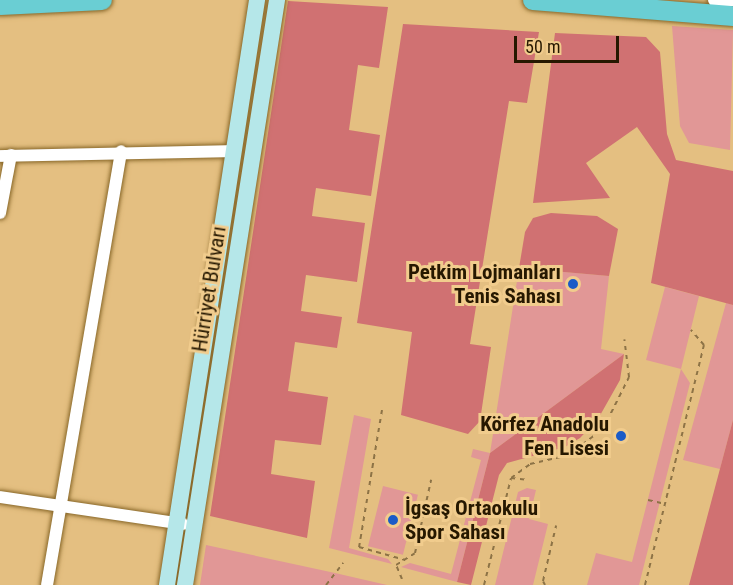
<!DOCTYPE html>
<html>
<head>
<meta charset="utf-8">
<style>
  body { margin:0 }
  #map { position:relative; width:733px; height:585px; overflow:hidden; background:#e4bf81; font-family:"Roboto Condensed",sans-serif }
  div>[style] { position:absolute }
  .green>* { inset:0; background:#e19796; transform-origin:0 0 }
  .forest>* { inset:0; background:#d07172 }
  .path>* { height:2px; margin-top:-1px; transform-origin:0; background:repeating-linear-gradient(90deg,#8d7346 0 4.5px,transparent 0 9px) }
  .roads { filter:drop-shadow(0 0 2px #886728) drop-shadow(0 0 2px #886728) }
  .minor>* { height:12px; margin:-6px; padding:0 6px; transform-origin:6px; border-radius:6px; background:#fff }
  .secondary>* { height:16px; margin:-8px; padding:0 8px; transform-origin:8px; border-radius:8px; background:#b5e7e9 }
  .primary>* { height:20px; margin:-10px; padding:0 10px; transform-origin:10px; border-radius:10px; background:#6aced3 }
  .dots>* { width:16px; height:16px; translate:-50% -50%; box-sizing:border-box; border:3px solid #f1cc8d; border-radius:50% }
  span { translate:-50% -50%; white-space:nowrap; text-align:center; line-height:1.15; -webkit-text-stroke:6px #f1cc8d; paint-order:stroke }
  .poi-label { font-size:21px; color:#261800; font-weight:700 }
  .right { translate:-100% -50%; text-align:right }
  .left { translate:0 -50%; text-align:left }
  .street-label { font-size:21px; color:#261800 }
  .scale { position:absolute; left:514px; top:36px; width:105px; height:27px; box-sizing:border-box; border:3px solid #261800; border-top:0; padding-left:8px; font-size:18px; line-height:21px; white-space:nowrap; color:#261800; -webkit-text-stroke:4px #f1cc8d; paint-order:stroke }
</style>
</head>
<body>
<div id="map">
  <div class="green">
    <i style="clip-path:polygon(672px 26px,733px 30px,730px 150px,689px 143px,680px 126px)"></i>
    <i style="clip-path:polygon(519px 268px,609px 276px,601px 349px,624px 354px,490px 453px,457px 582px,401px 567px,410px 563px,451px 574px,481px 460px,471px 457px,473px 449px,490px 453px)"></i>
    <i style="clip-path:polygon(665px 287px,699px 296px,681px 369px,690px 383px,639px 585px,587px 585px,596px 553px,632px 562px,681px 369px,646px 360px)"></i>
    <i style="clip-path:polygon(726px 303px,733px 305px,733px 420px,720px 469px,683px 460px)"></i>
    <i style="clip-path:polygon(354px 415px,371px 419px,349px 548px,388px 559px,392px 564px,329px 548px)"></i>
    <i style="left:383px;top:486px;width:36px;height:62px;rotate:14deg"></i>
    <i style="clip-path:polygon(527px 488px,536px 490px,529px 519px,548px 524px,533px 585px,495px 585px,518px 492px)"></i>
    <i style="clip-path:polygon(206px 545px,335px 573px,387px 585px,200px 585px)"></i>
  </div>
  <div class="forest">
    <i style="clip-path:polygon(288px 1px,388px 7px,379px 68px,358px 65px,349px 130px,380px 135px,371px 196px,316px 188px,314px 201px,312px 216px,365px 223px,357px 282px,306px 275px,301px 311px,342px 317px,337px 348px,295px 342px,288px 391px,328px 397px,321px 445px,275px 440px,271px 474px,315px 481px,307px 538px,210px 516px)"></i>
    <i style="clip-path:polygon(403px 24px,539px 32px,527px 103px,509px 101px,470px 344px,491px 347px,480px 421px,468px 434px,401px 415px,412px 332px,357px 323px)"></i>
    <i style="clip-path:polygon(555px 33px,646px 37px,660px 52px,667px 134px,676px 160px,733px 171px,733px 305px,651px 283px,670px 174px,637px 127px,586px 163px,610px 198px,533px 203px)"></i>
    <i style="clip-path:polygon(551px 213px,597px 216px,618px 229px,609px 276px,519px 268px,525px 232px,533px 218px)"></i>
    <i style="clip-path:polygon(624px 354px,620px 380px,598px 419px,580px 438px,565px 447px,507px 463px,499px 475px,471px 585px,457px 582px,490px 453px)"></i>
    <i style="clip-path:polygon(733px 420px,733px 585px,689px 585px)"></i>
  </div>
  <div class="path">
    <i style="left:382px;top:410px;width:139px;rotate:99.5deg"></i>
    <i style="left:359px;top:547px;width:48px;rotate:15.8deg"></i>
    <i style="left:511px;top:478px;width:18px;rotate:6deg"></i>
    <i style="left:648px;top:500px;width:17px;rotate:13deg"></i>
    <i style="left:402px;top:579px;width:15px;rotate:-113deg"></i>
    <i style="left:396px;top:565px;width:22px;rotate:-32deg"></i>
    <i style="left:415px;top:553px;width:75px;rotate:-77.6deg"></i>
    <i style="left:326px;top:585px;width:28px;rotate:-52deg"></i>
    <i style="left:484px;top:585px;width:110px;rotate:-75.8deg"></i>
    <i style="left:511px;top:478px;width:24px;rotate:-36deg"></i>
    <i style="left:530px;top:464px;width:39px;rotate:-13deg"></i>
    <i style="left:568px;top:455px;width:44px;rotate:-36.6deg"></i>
    <i style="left:603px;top:429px;width:58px;rotate:-63.4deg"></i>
    <i style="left:629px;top:377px;width:38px;rotate:-97deg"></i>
    <i style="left:545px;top:585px;width:4px;rotate:-117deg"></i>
    <i style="left:543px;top:581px;width:57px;rotate:-76.7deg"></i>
    <i style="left:645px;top:585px;width:247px;rotate:-76.2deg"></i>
    <i style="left:704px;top:345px;width:20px;rotate:-131deg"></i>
  </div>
  <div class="roads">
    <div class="minor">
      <i style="left:714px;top:0;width:19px"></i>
      <i style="left:0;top:156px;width:231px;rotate:-1.2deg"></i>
      <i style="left:0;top:213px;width:59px;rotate:-79.3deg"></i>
      <i style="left:0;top:497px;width:185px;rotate:8.4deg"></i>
      <i style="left:47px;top:585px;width:440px;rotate:-80.3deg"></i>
    </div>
    <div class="secondary">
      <i style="left:167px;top:585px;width:592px;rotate:-81.25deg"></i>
      <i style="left:185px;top:585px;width:592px;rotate:-81.06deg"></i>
    </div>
    <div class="primary">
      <i style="left:533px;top:0;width:201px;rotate:4.6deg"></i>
      <i style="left:0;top:5px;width:102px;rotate:-2.8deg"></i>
    </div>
  </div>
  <div class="dots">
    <i style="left:573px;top:284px;background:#1b5bc7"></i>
    <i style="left:621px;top:436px;background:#1b5bc7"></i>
    <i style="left:393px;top:520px;background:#1b5bc7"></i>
  </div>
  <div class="poi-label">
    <span class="right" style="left:561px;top:284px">Petkim Lojmanları<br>Tenis Sahası</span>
    <span class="right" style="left:609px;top:436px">Körfez Anadolu<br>Fen Lisesi</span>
    <span class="left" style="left:405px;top:520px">İgsaş Ortaokulu<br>Spor Sahası</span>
  </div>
  <div class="street-label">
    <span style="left:209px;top:289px;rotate:-81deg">Hürriyet Bulvarı</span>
  </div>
  <div class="scale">50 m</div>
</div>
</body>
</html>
